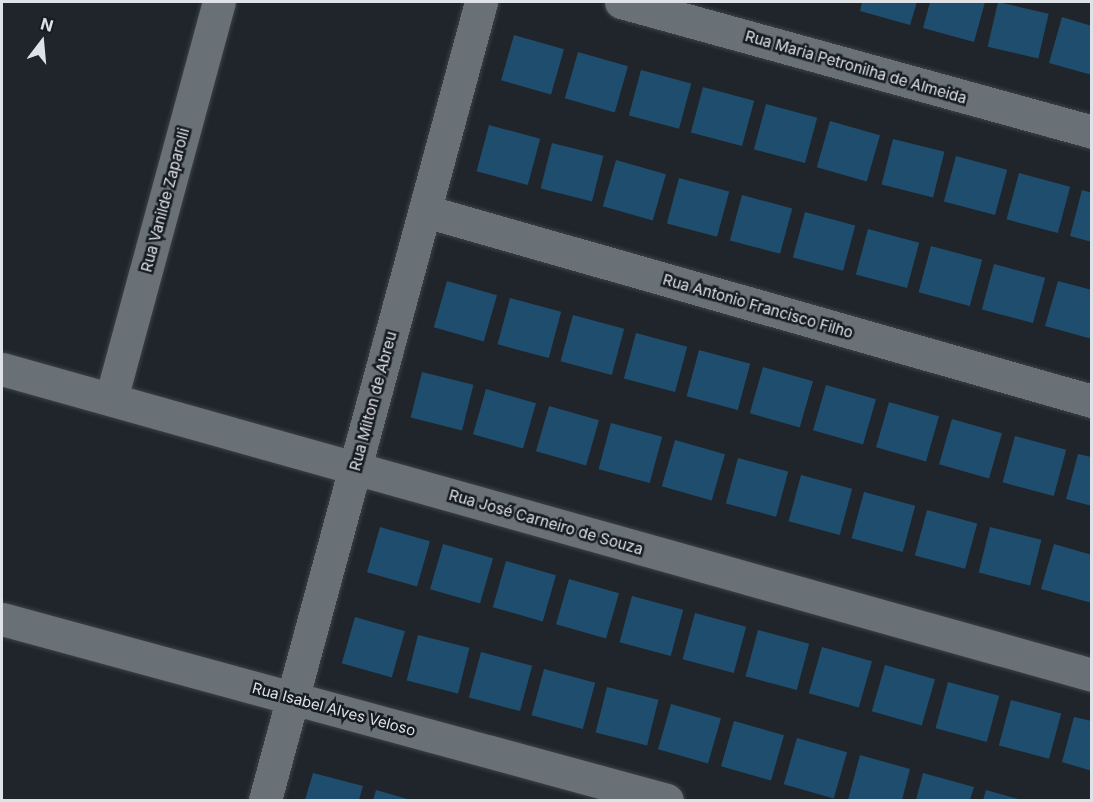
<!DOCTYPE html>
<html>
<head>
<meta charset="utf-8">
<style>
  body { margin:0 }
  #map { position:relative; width:1093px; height:802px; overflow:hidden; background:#1f252a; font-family:Inter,sans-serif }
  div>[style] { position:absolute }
  .building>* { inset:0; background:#1f4d6e; transform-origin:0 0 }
  .roads { filter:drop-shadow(0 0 2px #3c4146) drop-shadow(0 0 2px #3c4146) }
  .minor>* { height:33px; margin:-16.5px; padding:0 16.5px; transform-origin:16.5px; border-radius:16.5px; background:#697076 }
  span { translate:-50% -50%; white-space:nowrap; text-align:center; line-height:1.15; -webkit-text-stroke:5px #161c20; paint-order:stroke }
  .street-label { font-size:15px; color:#dfe2e6 }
  .frame { position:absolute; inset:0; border:3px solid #dfe2e6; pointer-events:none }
  .north { position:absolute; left:12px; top:12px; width:60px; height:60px; -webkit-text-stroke:4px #161c20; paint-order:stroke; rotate:16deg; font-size:16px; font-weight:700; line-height:24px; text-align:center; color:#dfe2e6 }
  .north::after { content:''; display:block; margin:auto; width:21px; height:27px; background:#dfe2e6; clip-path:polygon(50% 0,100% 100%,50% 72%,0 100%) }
</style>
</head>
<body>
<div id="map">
  <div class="building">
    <i style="clip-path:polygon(862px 2px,917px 2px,910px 25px,860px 11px)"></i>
    <i style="clip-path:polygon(930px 2px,985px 2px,974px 42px,923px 28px)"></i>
    <i style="left:998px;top:2px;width:52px;height:46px;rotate:13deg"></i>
    <i style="clip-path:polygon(1062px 17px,1092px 26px,1092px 75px,1049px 63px)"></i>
    <i style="left:514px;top:35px;width:52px;height:47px;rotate:16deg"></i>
    <i style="left:578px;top:52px;width:52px;height:48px;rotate:16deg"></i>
    <i style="left:641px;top:70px;width:52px;height:47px;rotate:15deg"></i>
    <i style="left:703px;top:87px;width:53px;height:47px;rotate:15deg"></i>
    <i style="left:766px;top:104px;width:53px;height:47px;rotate:15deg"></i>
    <i style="left:830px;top:121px;width:52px;height:48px;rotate:16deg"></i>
    <i style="left:489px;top:125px;width:53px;height:48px;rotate:15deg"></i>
    <i style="left:893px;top:139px;width:53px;height:47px;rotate:14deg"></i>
    <i style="left:552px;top:143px;width:53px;height:47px;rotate:14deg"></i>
    <i style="left:956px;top:156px;width:53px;height:47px;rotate:15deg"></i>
    <i style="left:616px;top:160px;width:52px;height:48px;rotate:16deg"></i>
    <i style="left:1019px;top:173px;width:53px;height:48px;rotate:15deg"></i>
    <i style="left:679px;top:178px;width:52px;height:47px;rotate:15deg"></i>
    <i style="clip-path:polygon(1082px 190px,1092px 193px,1092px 242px,1070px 236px)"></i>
    <i style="left:742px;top:195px;width:52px;height:47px;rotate:15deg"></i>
    <i style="left:805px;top:212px;width:52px;height:47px;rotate:15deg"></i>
    <i style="left:868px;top:229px;width:53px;height:47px;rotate:15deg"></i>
    <i style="left:931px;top:246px;width:53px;height:48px;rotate:15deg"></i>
    <i style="left:994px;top:264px;width:53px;height:47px;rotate:15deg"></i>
    <i style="left:447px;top:281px;width:52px;height:48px;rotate:16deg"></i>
    <i style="clip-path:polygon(1058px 281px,1092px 290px,1092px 339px,1045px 326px)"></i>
    <i style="left:510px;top:298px;width:53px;height:48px;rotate:15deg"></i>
    <i style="left:573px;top:315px;width:53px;height:48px;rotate:15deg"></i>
    <i style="left:636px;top:333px;width:53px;height:47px;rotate:15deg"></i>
    <i style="left:699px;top:350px;width:53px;height:48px;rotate:15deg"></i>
    <i style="left:763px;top:367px;width:52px;height:48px;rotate:16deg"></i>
    <i style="left:422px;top:372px;width:53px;height:47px;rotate:14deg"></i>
    <i style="left:826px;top:385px;width:52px;height:47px;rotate:16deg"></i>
    <i style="left:486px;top:389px;width:52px;height:47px;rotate:16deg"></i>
    <i style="left:889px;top:402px;width:52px;height:47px;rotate:16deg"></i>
    <i style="left:549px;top:406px;width:52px;height:47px;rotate:16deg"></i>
    <i style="left:952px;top:419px;width:52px;height:47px;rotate:16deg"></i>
    <i style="left:611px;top:423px;width:53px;height:48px;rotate:15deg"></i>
    <i style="left:1015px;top:436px;width:53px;height:48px;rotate:15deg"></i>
    <i style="left:675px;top:440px;width:52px;height:48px;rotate:16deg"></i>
    <i style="clip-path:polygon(1078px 454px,1092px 457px,1092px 506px,1066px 499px)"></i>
    <i style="left:738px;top:458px;width:52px;height:47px;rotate:15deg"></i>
    <i style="left:801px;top:475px;width:53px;height:48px;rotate:15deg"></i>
    <i style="left:864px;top:492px;width:53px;height:48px;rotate:15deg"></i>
    <i style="left:927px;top:510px;width:52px;height:47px;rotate:15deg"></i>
    <i style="left:380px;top:527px;width:52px;height:47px;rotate:16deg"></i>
    <i style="left:990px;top:527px;width:53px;height:47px;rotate:14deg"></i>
    <i style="left:443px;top:544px;width:52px;height:47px;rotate:16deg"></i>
    <i style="clip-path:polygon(1054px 544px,1092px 555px,1092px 603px,1041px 589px)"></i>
    <i style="left:506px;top:561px;width:52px;height:48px;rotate:16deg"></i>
    <i style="left:569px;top:579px;width:52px;height:47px;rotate:16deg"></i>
    <i style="left:632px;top:596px;width:53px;height:48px;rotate:15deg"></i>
    <i style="left:695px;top:613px;width:53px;height:48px;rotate:15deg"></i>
    <i style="left:355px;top:617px;width:52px;height:48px;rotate:16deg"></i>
    <i style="left:758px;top:630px;width:53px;height:48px;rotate:15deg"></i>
    <i style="left:418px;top:635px;width:53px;height:47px;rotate:14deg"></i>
    <i style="left:822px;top:647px;width:52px;height:48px;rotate:16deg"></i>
    <i style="left:481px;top:652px;width:53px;height:47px;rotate:15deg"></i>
    <i style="left:885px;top:665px;width:52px;height:48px;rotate:16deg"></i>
    <i style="left:544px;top:669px;width:53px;height:48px;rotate:15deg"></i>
    <i style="left:948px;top:682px;width:53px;height:48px;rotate:15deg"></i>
    <i style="left:607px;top:687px;width:53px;height:47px;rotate:14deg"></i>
    <i style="left:1011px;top:700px;width:52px;height:47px;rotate:15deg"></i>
    <i style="left:671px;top:704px;width:52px;height:47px;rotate:16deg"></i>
    <i style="clip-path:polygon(1074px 717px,1092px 721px,1092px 771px,1062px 762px)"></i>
    <i style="left:734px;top:721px;width:52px;height:47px;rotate:16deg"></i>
    <i style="left:797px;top:738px;width:52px;height:48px;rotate:16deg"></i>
    <i style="clip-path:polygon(860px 755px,910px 769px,902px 800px,848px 800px)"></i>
    <i style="clip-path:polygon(313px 773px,363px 786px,359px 800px,305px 800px)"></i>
    <i style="clip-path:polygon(923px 773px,974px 787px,970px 800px,916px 800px)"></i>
    <i style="clip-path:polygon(376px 790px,411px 800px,373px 800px)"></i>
    <i style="clip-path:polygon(986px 790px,1022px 800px,983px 800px)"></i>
  </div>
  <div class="roads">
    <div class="minor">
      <i style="left:621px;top:2px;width:489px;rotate:15.4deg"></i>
      <i style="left:425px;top:211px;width:694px;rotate:15.9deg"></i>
      <i style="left:2px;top:369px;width:1132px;rotate:15.68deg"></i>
      <i style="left:111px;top:399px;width:411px;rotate:-74.8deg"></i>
      <i style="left:2px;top:619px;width:689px;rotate:15.23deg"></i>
      <i style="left:265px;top:800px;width:827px;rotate:-74.85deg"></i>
    </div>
  </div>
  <div class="street-label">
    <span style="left:856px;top:67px;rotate:16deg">Rua Maria Petronilha de Almeida</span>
    <span style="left:165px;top:200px;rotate:-75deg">Rua Vanilde Zaparolli</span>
    <span style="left:758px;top:306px;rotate:16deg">Rua Antonio Francisco Filho</span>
    <span style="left:373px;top:401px;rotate:-75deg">Rua Milton de Abreu</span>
    <span style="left:546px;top:522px;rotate:16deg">Rua José Carneiro de Souza</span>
    <span style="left:334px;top:709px;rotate:15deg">Rua Isabel Alves Veloso</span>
  </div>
  <div class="frame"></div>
  <div class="north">N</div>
</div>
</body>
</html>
